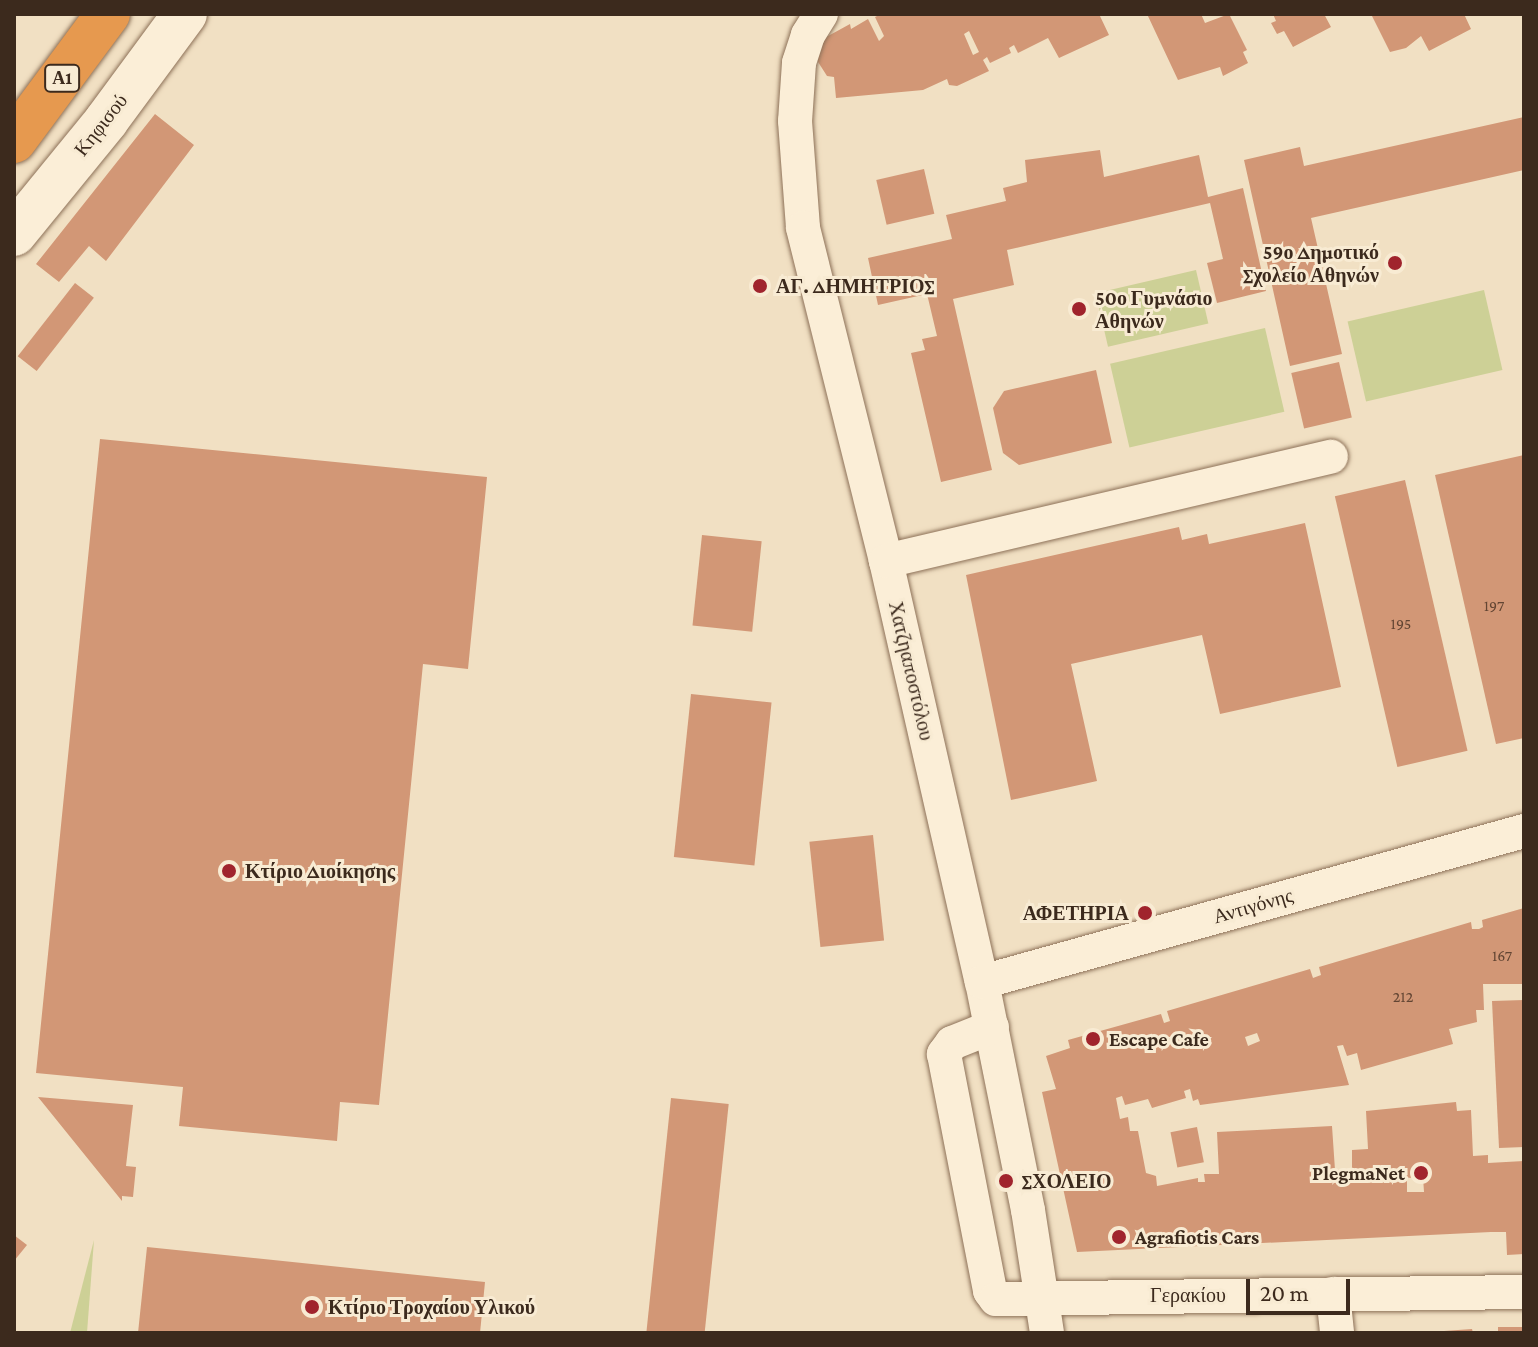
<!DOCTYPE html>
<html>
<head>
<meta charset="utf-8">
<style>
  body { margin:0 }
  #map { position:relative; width:1538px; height:1347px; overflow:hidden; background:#f1e0c3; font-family:"Crimson Pro",serif }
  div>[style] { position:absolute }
  .green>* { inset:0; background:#cdd096; transform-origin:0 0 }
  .building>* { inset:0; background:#d29776; transform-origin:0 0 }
  .roads { filter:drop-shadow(0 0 2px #8d7158) drop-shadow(0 0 2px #8d7158) }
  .street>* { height:34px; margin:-17px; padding:0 17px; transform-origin:17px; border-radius:17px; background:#fbeed7 }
  .secondary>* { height:44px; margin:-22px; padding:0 22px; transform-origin:22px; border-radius:22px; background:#fbeed7 }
  .highway>* { height:44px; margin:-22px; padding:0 22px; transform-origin:22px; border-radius:22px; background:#e6994f }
  .dots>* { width:22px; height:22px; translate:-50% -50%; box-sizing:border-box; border:4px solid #f8ebd3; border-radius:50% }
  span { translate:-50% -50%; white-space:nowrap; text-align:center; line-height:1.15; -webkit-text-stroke:6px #f8ebd3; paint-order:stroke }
  .number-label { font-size:16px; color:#624533 }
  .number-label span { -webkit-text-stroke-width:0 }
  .shield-label span { padding:2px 6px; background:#f8ebd3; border:2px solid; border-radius:6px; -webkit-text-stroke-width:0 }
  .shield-label { font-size:18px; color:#3c2a1d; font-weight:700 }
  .street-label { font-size:20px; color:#3c2a1d }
  .poi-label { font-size:20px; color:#3c2a1d; font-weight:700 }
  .right { translate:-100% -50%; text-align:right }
  .left { translate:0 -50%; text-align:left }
  .frame { position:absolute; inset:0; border:16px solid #3c2a1d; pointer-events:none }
  .scale { position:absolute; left:1246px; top:1279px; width:104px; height:36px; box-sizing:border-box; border:4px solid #3c2a1d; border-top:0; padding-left:10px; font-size:24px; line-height:28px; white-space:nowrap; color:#3c2a1d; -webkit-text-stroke:6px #f8ebd3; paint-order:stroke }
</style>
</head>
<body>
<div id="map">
  <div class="green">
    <i style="left:1196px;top:270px;width:55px;height:103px;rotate:77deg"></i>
    <i style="left:1484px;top:290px;width:82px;height:140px;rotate:77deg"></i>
    <i style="left:1265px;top:328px;width:86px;height:159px;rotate:77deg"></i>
    <i style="clip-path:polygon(94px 1240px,87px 1333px,70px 1333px)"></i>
  </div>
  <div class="building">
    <i style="clip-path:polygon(evenodd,881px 14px,1099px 14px,1109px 35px,1059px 58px,1048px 38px,1018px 53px,1014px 45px,1009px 48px,1011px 53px,990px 63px,987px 57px,983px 60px,989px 71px,957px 86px,949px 85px,947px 79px,923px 90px,836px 98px,834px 77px,827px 76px,813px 54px,819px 41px,850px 24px,851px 29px,868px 19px,879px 41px,884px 36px,875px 17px,881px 14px,969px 31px,979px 52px,973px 55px,964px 34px,969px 31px)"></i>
    <i style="clip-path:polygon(1147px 14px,1201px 14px,1205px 23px,1229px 14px,1247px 50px,1243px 52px,1248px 63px,1223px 76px,1220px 67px,1178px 80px)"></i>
    <i style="clip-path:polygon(1273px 14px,1324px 14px,1331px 27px,1293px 47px,1284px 31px,1277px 34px,1271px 23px,1276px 21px)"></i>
    <i style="clip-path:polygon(1371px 14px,1464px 14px,1471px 29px,1429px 51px,1421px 36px,1406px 48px,1390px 52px)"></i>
    <i style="clip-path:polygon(155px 114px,194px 145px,106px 261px,89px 246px,59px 282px,36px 264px)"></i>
    <i style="clip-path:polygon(1524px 117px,1524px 170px,1311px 218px,1342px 354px,1290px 366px,1244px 160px,1300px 147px,1304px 166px)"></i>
    <i style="clip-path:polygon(1100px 150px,1104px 177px,1199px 155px,1208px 197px,1243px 188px,1266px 291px,1217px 303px,1207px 263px,1223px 259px,1210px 203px,1007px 250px,1014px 285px,953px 299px,992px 470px,941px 482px,911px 353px,925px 350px,922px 339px,937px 336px,927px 294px,878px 305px,868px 258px,952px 239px,946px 215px,1006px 201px,1003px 188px,1027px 182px,1025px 160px)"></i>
    <i style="left:924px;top:169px;width:46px;height:49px;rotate:77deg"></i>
    <i style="left:75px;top:283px;width:24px;height:93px;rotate:38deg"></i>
    <i style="left:1339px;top:362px;width:57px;height:49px;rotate:77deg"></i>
    <i style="clip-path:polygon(1096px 370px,1112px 443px,1019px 465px,1003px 453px,993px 408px,1004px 391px)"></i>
    <i style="clip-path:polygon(100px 439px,487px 477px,468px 669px,423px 664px,379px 1105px,340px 1102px,337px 1141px,179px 1126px,183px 1087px,36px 1073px)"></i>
    <i style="clip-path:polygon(1524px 455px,1524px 738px,1496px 744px,1435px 475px)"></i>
    <i style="left:1405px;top:480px;width:278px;height:72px;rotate:77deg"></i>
    <i style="clip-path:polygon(1305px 523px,1341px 687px,1220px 714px,1202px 635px,1071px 664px,1097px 781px,1011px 800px,966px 575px,1179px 527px,1182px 540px,1207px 534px,1209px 544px)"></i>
    <i style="left:702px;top:535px;width:60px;height:91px;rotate:6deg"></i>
    <i style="left:691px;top:694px;width:81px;height:164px;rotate:6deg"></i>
    <i style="left:873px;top:835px;width:106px;height:64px;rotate:84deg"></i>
    <i style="clip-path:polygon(evenodd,1524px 908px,1524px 984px,1483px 984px,1484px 1010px,1476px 1010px,1477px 1022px,1449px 1029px,1453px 1044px,1361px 1070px,1357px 1053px,1347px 1056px,1343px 1045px,1337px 1046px,1349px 1085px,1200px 1105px,1198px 1099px,1193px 1101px,1190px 1089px,1184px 1091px,1186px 1098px,1152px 1108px,1148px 1099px,1125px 1105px,1122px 1096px,1116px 1098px,1120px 1119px,1128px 1117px,1130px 1131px,1138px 1131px,1146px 1173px,1156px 1176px,1157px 1186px,1198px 1178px,1198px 1182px,1205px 1182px,1204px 1174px,1219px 1174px,1217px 1132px,1332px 1126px,1335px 1170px,1352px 1169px,1352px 1150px,1368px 1149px,1366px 1111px,1456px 1102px,1457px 1111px,1471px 1110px,1473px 1156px,1488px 1155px,1488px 1163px,1524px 1161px,1524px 1254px,1507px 1255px,1506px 1232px,1491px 1232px,1077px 1252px,1042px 1092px,1056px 1089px,1046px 1056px,1070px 1048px,1068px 1040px,1161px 1014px,1164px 1023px,1170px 1021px,1167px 1011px,1310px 969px,1313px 978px,1321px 975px,1319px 967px,1471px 922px,1472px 929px,1479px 929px,1483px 927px,1482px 920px,1524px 908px,1257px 1033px,1260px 1041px,1248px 1046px,1245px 1037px,1257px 1033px,1524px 908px,1423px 1177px,1424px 1192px,1407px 1192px,1407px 1178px,1423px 1177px)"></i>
    <i style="clip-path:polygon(1524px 1000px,1524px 1147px,1499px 1148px,1492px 1001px)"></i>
    <i style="clip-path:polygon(38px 1097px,133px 1105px,126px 1166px,136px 1167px,133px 1197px,122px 1196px,122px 1201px)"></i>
    <i style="left:671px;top:1098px;width:58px;height:236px;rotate:6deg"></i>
    <i style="left:1197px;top:1127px;width:36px;height:27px;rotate:79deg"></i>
    <i style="clip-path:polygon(14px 1235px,27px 1245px,14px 1261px)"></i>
    <i style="clip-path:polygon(147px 1247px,485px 1282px,480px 1333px,138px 1333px)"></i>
    <i style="left:1498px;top:1327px;width:26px;height:6px"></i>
    <i style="clip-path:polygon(1472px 1329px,1473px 1333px,1444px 1333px,1444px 1331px)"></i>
  </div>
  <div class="roads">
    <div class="street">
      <i style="left:821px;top:14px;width:25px;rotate:122deg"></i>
      <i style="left:808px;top:35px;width:29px;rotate:108deg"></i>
      <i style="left:799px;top:63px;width:58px;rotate:93.9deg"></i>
      <i style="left:795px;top:121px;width:107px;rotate:85.7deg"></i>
      <i style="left:803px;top:228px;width:343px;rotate:76deg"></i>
      <i style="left:886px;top:561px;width:432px;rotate:77.2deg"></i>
      <i style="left:982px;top:982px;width:233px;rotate:78.6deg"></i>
      <i style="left:1028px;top:1210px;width:124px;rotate:81.2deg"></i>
      <i style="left:886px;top:561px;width:457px;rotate:-13.2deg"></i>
      <i style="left:982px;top:982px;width:563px;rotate:-15.57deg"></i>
      <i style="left:992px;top:1027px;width:43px;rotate:158.2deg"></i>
      <i style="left:952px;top:1043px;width:14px;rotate:126deg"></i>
      <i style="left:944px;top:1054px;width:241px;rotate:79deg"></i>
      <i style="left:990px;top:1291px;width:10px;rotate:53deg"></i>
      <i style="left:996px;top:1299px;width:528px;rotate:-0.76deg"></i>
      <i style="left:1333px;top:1294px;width:39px;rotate:84deg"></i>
    </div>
    <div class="secondary">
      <i style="left:14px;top:234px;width:146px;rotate:-50.8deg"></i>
      <i style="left:106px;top:121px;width:133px;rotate:-53.6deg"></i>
    </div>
    <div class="highway">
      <i style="left:14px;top:141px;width:158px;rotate:-53.5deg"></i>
    </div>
  </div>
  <div class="dots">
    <i style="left:1395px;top:263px;background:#a0242d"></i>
    <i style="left:760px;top:286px;background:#a0242d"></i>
    <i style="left:1079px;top:309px;background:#a0242d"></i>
    <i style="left:229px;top:871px;background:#a0242d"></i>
    <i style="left:1145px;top:913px;background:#a0242d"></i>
    <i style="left:1093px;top:1039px;background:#a0242d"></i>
    <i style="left:1421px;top:1173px;background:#a0242d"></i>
    <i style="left:1006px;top:1181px;background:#a0242d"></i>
    <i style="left:1119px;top:1237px;background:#a0242d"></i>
    <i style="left:312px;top:1307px;background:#a0242d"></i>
  </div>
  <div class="number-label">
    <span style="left:1494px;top:606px">197</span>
    <span style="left:1401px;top:624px">195</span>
    <span style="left:1502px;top:956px">167</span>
    <span style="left:1403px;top:997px">212</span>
  </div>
  <div class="shield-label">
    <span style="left:62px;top:78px">Α1</span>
  </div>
  <div class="street-label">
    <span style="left:101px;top:125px;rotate:-52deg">Κηφισού</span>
    <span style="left:911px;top:671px;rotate:77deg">Χατζηαποστόλου</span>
    <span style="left:1253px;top:906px;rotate:-16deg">Αντιγόνης</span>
    <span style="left:1188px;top:1295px">Γερακίου</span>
  </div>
  <div class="poi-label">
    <span class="right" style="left:1379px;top:264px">59ο Δημοτικό<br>Σχολείο Αθηνών</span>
    <span class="left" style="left:776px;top:286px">ΑΓ. ΔΗΜΗΤΡΙΟΣ</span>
    <span class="left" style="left:1095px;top:310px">50ο Γυμνάσιο<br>Αθηνών</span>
    <span class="left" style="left:245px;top:871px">Κτίριο Διοίκησης</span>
    <span class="right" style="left:1129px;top:913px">ΑΦΕΤΗΡΙΑ</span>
    <span class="left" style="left:1109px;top:1039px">Escape Cafe</span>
    <span class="right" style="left:1405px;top:1173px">PlegmaNet</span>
    <span class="left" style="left:1022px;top:1181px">ΣΧΟΛΕΙΟ</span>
    <span class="left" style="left:1135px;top:1237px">Agrafiotis Cars</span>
    <span class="left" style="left:328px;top:1307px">Κτίριο Τροχαίου Υλικού</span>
  </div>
  <div class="frame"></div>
  <div class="scale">20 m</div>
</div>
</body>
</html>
